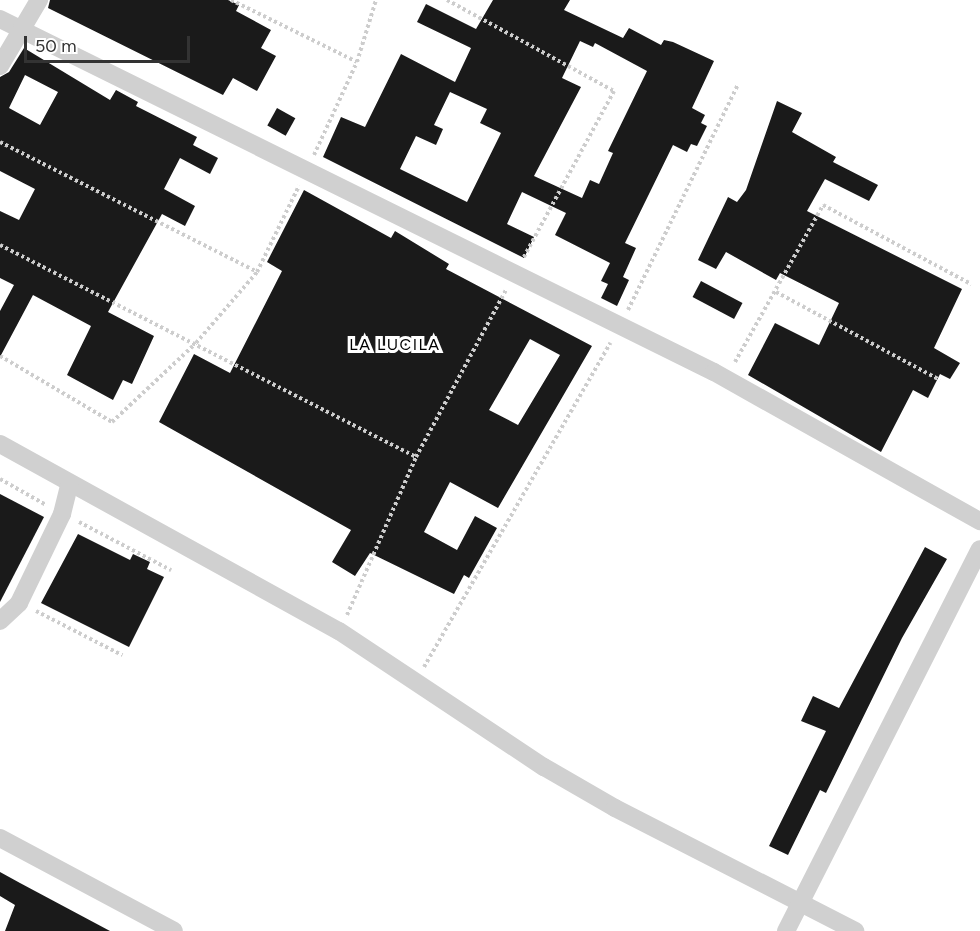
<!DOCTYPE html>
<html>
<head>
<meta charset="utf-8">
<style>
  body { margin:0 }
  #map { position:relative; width:980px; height:931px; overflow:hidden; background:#fff; font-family:Figtree,sans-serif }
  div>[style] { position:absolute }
  .building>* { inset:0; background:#1a1a1a; transform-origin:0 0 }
  .path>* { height:4px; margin-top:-2px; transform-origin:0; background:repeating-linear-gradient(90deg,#cdcdcd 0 3px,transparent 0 6px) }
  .street>* { height:18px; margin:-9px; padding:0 9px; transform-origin:9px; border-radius:9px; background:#d0d0d0 }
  span { translate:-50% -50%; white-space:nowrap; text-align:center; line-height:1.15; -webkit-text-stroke:6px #fff; paint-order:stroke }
  .neighbourhood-label { font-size:16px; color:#000; letter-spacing:1.5px }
  .scale { position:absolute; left:24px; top:36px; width:166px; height:27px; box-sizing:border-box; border:3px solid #333; border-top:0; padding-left:8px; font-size:18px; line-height:21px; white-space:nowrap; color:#333; -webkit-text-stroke:4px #fff; paint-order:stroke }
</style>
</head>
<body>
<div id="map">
  <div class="building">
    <i style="clip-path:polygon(50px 0,228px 0,239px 5px,236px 11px,271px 30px,261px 48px,276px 56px,257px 91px,233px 78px,223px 95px,48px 8px)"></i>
    <i style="clip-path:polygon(evenodd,493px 0,570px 0,564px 10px,623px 38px,629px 28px,661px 45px,664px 40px,673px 42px,714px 61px,692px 108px,705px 115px,701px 123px,707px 126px,697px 146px,691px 144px,687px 152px,673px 145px,625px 243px,636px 248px,623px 277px,629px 280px,617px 306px,601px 298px,608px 284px,601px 281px,610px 263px,555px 235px,566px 213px,522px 192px,507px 224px,534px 237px,524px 258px,323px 157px,341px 117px,365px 127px,401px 54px,455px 82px,471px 48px,417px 22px,426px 4px,476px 29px,493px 0,580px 41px,593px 47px,595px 43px,647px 71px,608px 151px,613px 153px,599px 184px,590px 180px,582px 198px,534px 176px,581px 87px,562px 78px,580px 41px,493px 0,450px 92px,487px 109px,480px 123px,501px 133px,467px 202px,400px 169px,416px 136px,436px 145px,443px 129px,434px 125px,450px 92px)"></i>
    <i style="clip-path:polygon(evenodd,24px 48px,110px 100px,116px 90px,138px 102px,136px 106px,197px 137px,193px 145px,218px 158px,210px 174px,180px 158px,164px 189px,195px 206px,185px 226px,162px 214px,108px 312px,154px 336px,132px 384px,123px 380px,113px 400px,67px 375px,91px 326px,33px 295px,0 357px,0 311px,14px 285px,0 278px,0 211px,19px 220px,35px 189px,0 171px,0 77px,9px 72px,24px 48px,25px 75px,58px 92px,40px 125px,9px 108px,25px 75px)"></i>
    <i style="clip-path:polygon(777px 101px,802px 113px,792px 132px,836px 157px,833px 162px,878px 185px,869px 201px,825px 179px,807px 211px,962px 289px,934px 348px,960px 363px,950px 379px,940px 374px,928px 398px,913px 390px,881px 452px,748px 375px,775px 323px,819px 345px,839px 303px,780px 273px,776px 280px,726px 252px,716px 269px,698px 260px,728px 197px,737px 202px,746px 190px)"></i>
    <i style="left:277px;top:108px;width:21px;height:20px;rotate:29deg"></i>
    <i style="clip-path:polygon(evenodd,304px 190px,391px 238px,395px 231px,449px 264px,446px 269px,592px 346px,498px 508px,450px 482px,424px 532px,457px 550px,475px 516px,497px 528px,469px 578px,464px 575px,454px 594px,370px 553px,355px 576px,332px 562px,351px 530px,159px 422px,194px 354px,230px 373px,282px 271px,267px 262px,304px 190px,530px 339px,560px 355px,518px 425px,489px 410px,530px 339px)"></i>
    <i style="left:701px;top:281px;width:47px;height:18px;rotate:28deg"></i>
    <i style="clip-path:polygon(0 494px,44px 517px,0 602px)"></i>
    <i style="clip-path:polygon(78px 534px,130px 560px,133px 554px,150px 562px,147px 569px,164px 577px,129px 647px,41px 603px)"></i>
    <i style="clip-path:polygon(925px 547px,947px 559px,902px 638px,826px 793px,820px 790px,788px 855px,769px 846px,826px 731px,801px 721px,813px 696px,839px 708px)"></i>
    <i style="clip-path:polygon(0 872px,20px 883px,110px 931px,5px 931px,15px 905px,0 896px)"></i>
  </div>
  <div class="path">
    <i style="left:231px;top:0;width:140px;rotate:26.2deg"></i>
    <i style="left:447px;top:0;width:190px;rotate:28.6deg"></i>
    <i style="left:614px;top:91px;width:189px;rotate:118.5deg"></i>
    <i style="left:0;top:142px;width:288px;rotate:26.8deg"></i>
    <i style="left:314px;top:155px;width:102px;rotate:-65.2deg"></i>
    <i style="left:357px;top:62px;width:65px;rotate:-73deg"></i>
    <i style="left:0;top:245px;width:467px;rotate:27deg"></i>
    <i style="left:776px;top:292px;width:186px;rotate:28.2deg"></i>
    <i style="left:628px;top:310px;width:251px;rotate:-64deg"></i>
    <i style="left:0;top:356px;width:130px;rotate:30.5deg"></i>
    <i style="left:112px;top:422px;width:115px;rotate:-43.2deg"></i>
    <i style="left:196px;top:343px;width:94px;rotate:-49.3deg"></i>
    <i style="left:257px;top:272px;width:96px;rotate:-64deg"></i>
    <i style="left:735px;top:362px;width:180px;rotate:-60.7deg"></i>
    <i style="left:823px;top:205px;width:168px;rotate:28.1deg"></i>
    <i style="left:0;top:479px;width:53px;rotate:29.5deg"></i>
    <i style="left:79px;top:522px;width:104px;rotate:27.6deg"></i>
    <i style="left:36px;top:611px;width:97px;rotate:27.1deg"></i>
    <i style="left:347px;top:615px;width:172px;rotate:-66.4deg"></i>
    <i style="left:416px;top:457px;width:190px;rotate:-61.7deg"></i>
    <i style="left:424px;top:667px;width:374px;rotate:-60.1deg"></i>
  </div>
  <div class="street">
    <i style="left:0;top:19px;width:796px;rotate:26.31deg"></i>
    <i style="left:714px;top:372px;width:305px;rotate:29.3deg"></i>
    <i style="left:0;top:66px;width:77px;rotate:-59.4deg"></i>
    <i style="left:0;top:444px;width:387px;rotate:28.9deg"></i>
    <i style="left:339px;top:631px;width:246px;rotate:33.6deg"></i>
    <i style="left:544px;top:767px;width:82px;rotate:30deg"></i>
    <i style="left:615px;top:808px;width:270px;rotate:27.1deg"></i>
    <i style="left:0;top:621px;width:26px;rotate:-43deg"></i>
    <i style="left:19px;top:603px;width:99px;rotate:-64.2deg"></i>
    <i style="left:62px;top:514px;width:30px;rotate:-76deg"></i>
    <i style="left:0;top:838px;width:197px;rotate:28.1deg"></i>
    <i style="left:786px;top:931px;width:428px;rotate:-63.1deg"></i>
  </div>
  <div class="neighbourhood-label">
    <span style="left:395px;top:345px">LA LUCILA</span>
  </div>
  <div class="scale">50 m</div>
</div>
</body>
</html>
